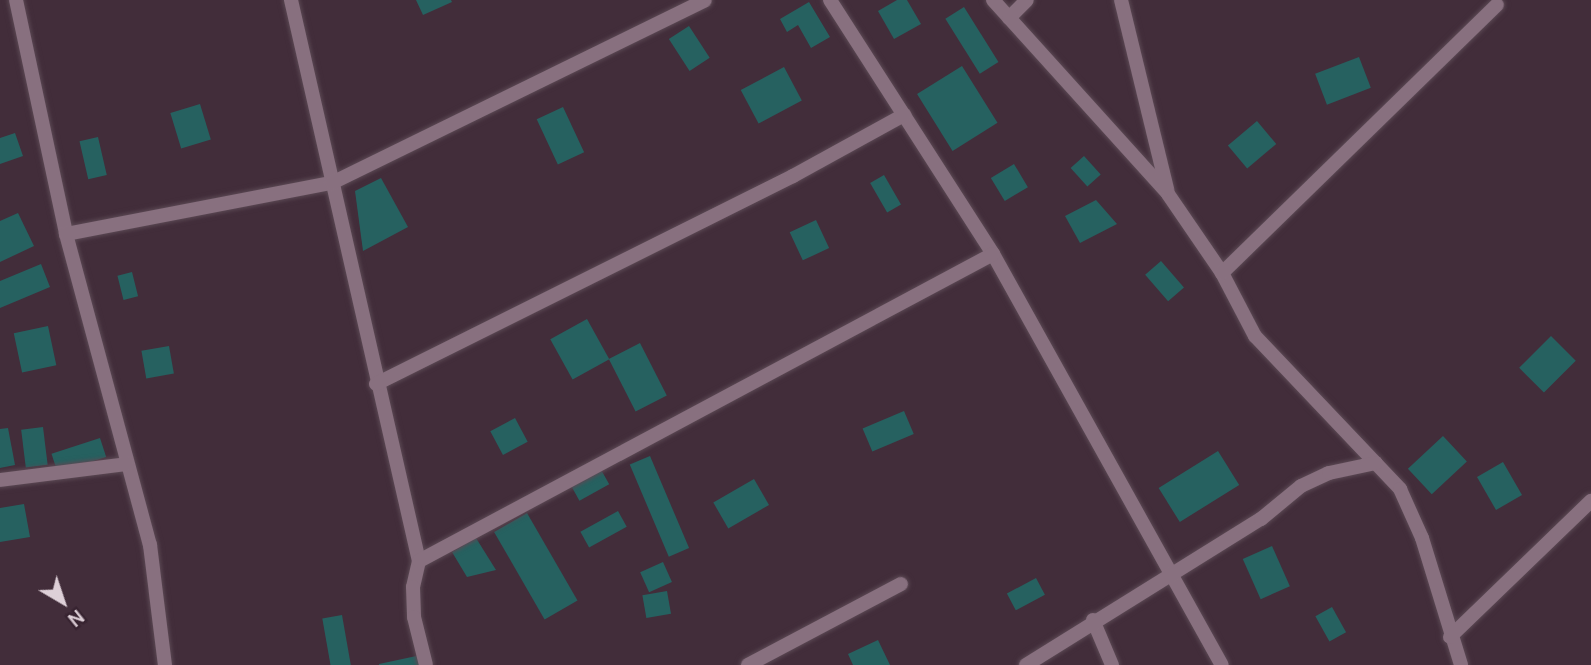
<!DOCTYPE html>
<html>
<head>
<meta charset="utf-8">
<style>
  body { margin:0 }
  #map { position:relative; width:1591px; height:665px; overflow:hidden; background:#422d3a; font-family:Manrope,sans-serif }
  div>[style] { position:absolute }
  .building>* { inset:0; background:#266160; transform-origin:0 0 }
  .roads { filter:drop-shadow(0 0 2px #5b4954) drop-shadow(0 0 2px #5b4954) }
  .minor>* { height:14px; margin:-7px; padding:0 7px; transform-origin:7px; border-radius:7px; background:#88707f }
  span { translate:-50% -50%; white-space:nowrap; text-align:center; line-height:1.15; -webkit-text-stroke:5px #372330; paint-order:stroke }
  .north { position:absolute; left:28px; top:567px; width:70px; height:70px; -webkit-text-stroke:5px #372330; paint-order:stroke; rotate:141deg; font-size:19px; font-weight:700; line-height:28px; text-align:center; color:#ded0d8 }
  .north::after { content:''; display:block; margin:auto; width:24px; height:32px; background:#ded0d8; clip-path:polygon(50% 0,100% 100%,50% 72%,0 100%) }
</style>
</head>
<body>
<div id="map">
  <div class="building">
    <i style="clip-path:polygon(416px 0,451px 0,452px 2px,423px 15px)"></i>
    <i style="clip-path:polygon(897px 0,907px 0,921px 24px,894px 39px,878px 11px)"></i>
    <i style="clip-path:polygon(809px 2px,830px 37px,811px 48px,798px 25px,787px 32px,780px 19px)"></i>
    <i style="left:964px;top:7px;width:65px;height:22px;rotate:58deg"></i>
    <i style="left:689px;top:26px;width:38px;height:24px;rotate:57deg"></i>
    <i style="left:1359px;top:57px;width:33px;height:47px;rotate:69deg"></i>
    <i style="left:962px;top:66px;width:67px;height:53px;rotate:58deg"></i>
    <i style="left:784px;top:67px;width:38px;height:49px;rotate:62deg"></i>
    <i style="left:200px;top:104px;width:37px;height:31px;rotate:73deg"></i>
    <i style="left:563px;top:107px;width:50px;height:29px;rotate:65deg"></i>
    <i style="left:1257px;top:121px;width:30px;height:38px;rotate:50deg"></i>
    <i style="clip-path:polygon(15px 133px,23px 156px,0 164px,0 138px)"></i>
    <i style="left:98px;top:137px;width:39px;height:19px;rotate:77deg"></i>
    <i style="left:1084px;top:156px;width:25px;height:18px;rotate:48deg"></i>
    <i style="left:1014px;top:164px;width:27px;height:27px;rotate:59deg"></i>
    <i style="left:884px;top:175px;width:34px;height:16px;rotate:60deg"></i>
    <i style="clip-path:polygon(381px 178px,408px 227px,363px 251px,355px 191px)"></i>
    <i style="clip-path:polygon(1096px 200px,1117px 224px,1080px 243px,1065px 216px)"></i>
    <i style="clip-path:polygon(18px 213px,34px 246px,0 262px,0 221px)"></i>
    <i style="left:816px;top:220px;width:31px;height:29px;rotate:65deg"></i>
    <i style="left:1161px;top:261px;width:35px;height:21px;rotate:49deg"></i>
    <i style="clip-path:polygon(41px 264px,50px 287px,0 308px,0 281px)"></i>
    <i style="left:132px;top:272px;width:25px;height:15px;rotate:76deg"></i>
    <i style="left:587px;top:319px;width:46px;height:42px;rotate:61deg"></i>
    <i style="left:48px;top:326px;width:40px;height:35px;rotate:78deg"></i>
    <i style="left:1551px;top:336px;width:35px;height:45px;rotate:45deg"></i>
    <i style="left:640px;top:343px;width:59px;height:35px;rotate:63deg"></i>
    <i style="left:169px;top:346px;width:28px;height:28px;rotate:80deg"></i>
    <i style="left:904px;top:411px;width:25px;height:45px;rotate:67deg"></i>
    <i style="left:515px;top:418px;width:27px;height:28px;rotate:62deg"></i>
    <i style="left:43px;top:427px;width:38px;height:22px;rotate:83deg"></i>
    <i style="clip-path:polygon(8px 428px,15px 465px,0 468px,0 429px)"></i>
    <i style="left:1443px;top:436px;width:35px;height:48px;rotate:47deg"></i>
    <i style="left:100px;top:438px;width:20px;height:51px;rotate:72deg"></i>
    <i style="left:1218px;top:451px;width:40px;height:70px;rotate:58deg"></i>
    <i style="left:650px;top:456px;width:100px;height:22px;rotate:67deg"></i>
    <i style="left:1503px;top:462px;width:38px;height:30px;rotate:60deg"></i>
    <i style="left:599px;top:466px;width:21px;height:34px;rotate:61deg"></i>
    <i style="left:754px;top:479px;width:30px;height:47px;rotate:60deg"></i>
    <i style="clip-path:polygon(24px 504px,30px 537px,0 542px,0 508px)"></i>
    <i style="left:618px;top:511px;width:18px;height:43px;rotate:61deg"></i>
    <i style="left:527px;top:513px;width:101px;height:38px;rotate:60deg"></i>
    <i style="clip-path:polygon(476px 538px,496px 570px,467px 577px,452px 552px)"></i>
    <i style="left:1272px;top:546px;width:44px;height:32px;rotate:66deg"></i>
    <i style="left:663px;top:562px;width:22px;height:25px;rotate:66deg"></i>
    <i style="left:1036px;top:578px;width:19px;height:33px;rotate:62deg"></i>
    <i style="left:667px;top:591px;width:23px;height:25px;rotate:80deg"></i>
    <i style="left:1332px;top:607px;width:29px;height:19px;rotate:61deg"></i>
    <i style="left:342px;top:615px;width:51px;height:20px;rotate:80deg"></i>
    <i style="clip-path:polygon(878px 640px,890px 665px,853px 665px,848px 654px)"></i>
    <i style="clip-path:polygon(421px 655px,424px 665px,379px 665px,379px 664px)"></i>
  </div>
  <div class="roads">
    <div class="minor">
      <i style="left:16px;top:0;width:239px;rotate:77.9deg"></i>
      <i style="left:66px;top:234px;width:322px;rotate:74.9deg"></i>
      <i style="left:150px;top:545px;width:121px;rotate:82.9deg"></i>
      <i style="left:291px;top:0;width:575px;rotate:77.15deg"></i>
      <i style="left:419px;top:561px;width:27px;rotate:103deg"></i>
      <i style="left:413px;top:587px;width:30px;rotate:88deg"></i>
      <i style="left:414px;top:617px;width:49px;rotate:76deg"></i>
      <i style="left:830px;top:0;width:302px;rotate:57.3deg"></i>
      <i style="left:993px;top:254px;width:470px;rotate:60.9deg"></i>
      <i style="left:993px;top:0;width:261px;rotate:47.9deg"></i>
      <i style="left:1168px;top:194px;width:96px;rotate:55.6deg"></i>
      <i style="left:1222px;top:273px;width:71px;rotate:62.4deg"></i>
      <i style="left:1255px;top:336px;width:211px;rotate:46.5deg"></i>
      <i style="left:1400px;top:489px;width:54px;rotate:65.8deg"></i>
      <i style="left:1422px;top:538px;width:133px;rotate:72.9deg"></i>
      <i style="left:1121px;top:0;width:195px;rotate:76.3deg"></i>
      <i style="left:1009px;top:18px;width:25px;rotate:-45deg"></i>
      <i style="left:66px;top:234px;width:271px;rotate:-10.9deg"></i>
      <i style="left:332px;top:183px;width:415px;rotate:-26.1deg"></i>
      <i style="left:1222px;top:273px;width:384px;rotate:-44.3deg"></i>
      <i style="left:376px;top:384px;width:466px;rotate:-26.5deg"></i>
      <i style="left:793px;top:176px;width:127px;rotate:-28.8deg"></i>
      <i style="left:0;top:480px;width:128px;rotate:-7.2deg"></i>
      <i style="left:419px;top:561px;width:651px;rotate:-28.14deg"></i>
      <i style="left:1093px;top:620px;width:49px;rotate:67.1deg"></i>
      <i style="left:1450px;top:637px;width:196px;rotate:-44deg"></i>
      <i style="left:748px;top:665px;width:173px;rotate:-27.9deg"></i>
      <i style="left:1026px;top:665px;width:277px;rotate:-31.9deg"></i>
      <i style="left:1261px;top:519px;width:52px;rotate:-39.5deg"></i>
      <i style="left:1301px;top:486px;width:31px;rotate:-25deg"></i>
      <i style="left:1329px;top:473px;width:48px;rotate:-12deg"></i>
    </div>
  </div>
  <div class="north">N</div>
</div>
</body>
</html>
